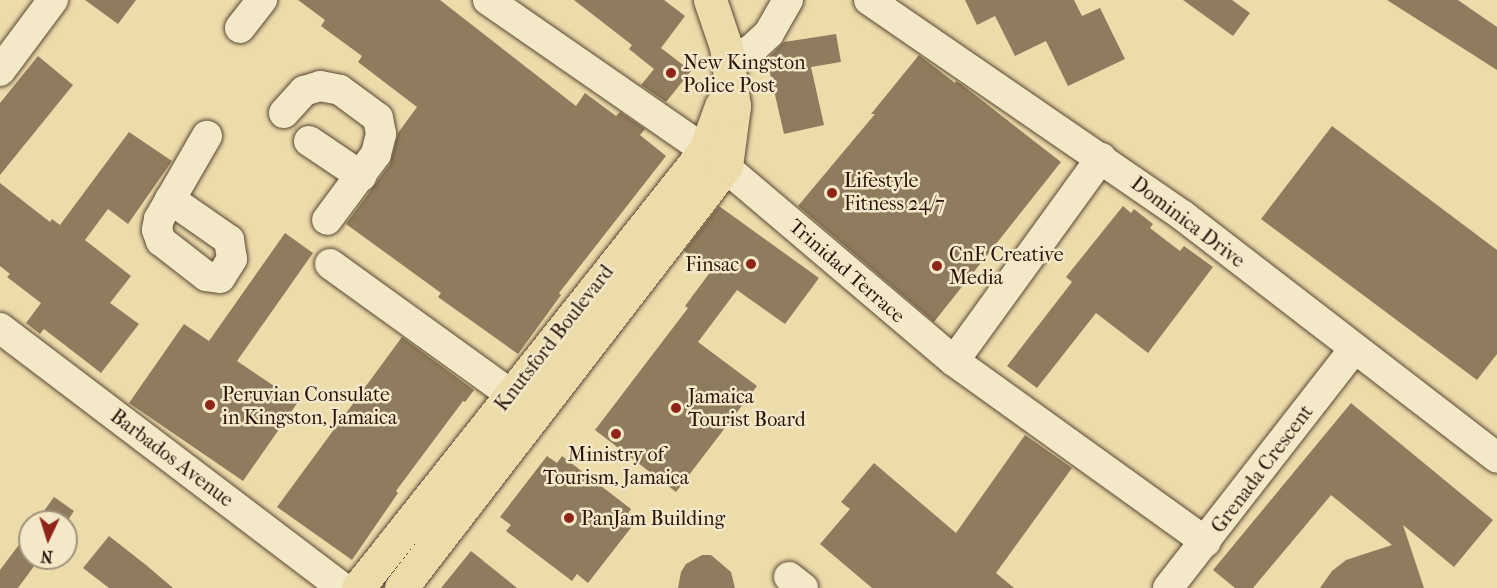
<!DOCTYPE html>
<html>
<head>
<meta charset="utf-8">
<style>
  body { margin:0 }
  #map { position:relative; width:1497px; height:588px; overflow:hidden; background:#ecdcaa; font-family:"IM FELL French Canon",serif }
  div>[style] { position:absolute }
  .building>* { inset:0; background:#8f7c5e }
  .roads { filter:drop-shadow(0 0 2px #5a4633) drop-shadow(0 0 2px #5a4633) }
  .minor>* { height:30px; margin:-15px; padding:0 15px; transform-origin:15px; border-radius:15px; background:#f3e8c8 }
  .major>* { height:33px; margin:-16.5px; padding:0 16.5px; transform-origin:16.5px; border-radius:16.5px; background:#ecdcaa }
  .dots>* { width:16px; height:16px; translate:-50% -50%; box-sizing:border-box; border:3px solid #f3e8c8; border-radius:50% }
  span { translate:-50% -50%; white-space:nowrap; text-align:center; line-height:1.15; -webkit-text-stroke:5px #f3e8c8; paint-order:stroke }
  .poi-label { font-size:20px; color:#2a140b }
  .left { translate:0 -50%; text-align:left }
  .right { translate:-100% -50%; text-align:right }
  .street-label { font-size:20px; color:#2a140b }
  .north { position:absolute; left:18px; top:510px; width:60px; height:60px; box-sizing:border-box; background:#f3e8c8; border:2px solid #a3937c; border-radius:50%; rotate:184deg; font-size:16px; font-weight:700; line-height:24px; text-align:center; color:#2a140b }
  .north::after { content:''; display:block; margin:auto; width:21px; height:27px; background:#8f2418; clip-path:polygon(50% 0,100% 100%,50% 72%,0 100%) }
</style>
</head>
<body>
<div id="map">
  <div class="building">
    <i style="clip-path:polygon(85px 0,136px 0,118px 24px)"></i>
    <i style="clip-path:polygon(298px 0,440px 0,576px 106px,585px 93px,616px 116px,620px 112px,645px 129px,640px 135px,666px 156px,559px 293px,561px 295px,518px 354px,438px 297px,441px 293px,346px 224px,390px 164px,398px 133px,417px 107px,358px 62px,362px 56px,321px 26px,325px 20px)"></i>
    <i style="clip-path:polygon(574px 0,664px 0,685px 16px,661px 48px,691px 71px,666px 102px,641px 85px,654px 69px,629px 49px,632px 45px)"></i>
    <i style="clip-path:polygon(965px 0,1074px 0,1082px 16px,1100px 8px,1125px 59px,1068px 86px,1046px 41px,1015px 56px,995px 16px,977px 25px)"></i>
    <i style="clip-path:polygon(1183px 0,1232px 0,1250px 13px,1233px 36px)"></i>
    <i style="clip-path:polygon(1387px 0,1458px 0,1497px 27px,1497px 70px)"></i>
    <i style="clip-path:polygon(836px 34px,841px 62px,811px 67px,824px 125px,784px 134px,770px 73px,764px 74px,763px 63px,784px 42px)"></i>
    <i style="clip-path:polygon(919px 55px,955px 83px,956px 81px,961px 84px,1061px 162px,934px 322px,798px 206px,875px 114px,871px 114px)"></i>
    <i style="clip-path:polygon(38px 56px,73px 85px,0 175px,0 103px)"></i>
    <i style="clip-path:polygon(1332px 126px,1497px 250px,1497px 354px,1477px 380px,1261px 219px)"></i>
    <i style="clip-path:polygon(129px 132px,172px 161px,128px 224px,108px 209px,85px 240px,131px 276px,110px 303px,139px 324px,101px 373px,44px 329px,40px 334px,26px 323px,41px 303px,7px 277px,10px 274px,0 266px,0 183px,50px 222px,52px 219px,60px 225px)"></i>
    <i style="clip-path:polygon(719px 206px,819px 278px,785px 324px,737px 290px,698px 342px,757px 386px,676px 492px,595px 430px,688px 308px,685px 306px,711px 271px,684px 251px)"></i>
    <i style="clip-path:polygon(1123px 206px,1131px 213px,1134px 209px,1153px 224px,1150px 228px,1180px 251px,1184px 246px,1213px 267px,1148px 353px,1096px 313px,1037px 388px,1007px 366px,1072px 282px,1066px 277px)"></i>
    <i style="clip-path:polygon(285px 233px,313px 253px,237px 361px,298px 402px,243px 481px,129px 403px,184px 324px,209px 341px)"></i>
    <i style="clip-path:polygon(402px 337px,474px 390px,465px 402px,463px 401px,396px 491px,398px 493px,352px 560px,277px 507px)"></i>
    <i style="clip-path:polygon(1351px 403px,1493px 520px,1454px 567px,1403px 525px,1424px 588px,1320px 588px,1332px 571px,1346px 560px,1392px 545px,1331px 495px,1253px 588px,1235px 588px,1213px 570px)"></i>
    <i style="clip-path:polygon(1025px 435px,1072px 468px,996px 573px,1014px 588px,872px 588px,820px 544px,850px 509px,841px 502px,874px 463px,956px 533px)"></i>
    <i style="clip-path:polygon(547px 456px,557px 463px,562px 456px,631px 509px,628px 513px,637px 520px,588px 583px,577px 574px,572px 581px,506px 531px,511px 525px,500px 517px)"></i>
    <i style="clip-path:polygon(54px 497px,74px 511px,66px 523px,36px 522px)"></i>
    <i style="clip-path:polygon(30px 530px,30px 558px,40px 558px,18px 588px,0 588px,0 570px)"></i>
    <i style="clip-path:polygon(109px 536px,146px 565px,173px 588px,109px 588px,83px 568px)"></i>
    <i style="clip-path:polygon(471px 551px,517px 588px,441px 588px)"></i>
    <i style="clip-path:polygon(702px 555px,711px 555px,731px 572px,735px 588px,678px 588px,681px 572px,686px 564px)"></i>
  </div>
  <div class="roads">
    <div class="minor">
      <i style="left:488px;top:0;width:264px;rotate:34.7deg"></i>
      <i style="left:705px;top:150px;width:326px;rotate:40.3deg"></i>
      <i style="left:954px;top:361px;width:310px;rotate:35.7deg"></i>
      <i style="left:869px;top:0;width:380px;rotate:34.5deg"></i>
      <i style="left:1182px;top:215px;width:398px;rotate:37.6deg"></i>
      <i style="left:240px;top:28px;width:36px;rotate:-52deg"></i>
      <i style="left:728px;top:61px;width:25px;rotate:-26deg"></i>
      <i style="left:751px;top:50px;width:25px;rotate:-43deg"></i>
      <i style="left:769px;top:33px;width:38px;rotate:-60deg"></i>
      <i style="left:0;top:71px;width:89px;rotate:-53.3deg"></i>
      <i style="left:284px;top:113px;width:30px;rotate:-48deg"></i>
      <i style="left:304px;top:91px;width:17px;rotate:-17deg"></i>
      <i style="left:320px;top:86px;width:20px;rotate:11deg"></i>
      <i style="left:340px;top:90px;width:47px;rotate:36.4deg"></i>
      <i style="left:378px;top:118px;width:16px;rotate:79deg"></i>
      <i style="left:381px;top:134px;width:21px;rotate:104deg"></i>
      <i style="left:376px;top:154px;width:82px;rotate:126.6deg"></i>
      <i style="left:309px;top:141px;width:63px;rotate:33.9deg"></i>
      <i style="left:170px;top:199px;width:72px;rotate:34.8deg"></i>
      <i style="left:229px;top:240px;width:19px;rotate:81deg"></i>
      <i style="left:232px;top:259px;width:22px;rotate:122deg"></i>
      <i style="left:220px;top:278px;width:14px;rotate:-172deg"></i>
      <i style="left:206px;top:276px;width:57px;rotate:-142.1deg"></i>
      <i style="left:161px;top:241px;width:12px;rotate:-110deg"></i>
      <i style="left:157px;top:230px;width:11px;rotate:-80deg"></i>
      <i style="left:159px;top:219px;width:96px;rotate:-60deg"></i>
      <i style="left:330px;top:264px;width:222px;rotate:35.8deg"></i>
      <i style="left:0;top:328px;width:430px;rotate:37.2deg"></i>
      <i style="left:954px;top:361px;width:251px;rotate:-54.1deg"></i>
      <i style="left:789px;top:577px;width:18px;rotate:38deg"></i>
      <i style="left:1168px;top:588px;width:303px;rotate:-52.1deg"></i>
    </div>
    <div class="major">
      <i style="left:358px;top:588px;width:559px;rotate:-51.61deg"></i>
      <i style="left:705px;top:150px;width:47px;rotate:-70deg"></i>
      <i style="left:401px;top:588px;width:533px;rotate:-52.4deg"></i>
      <i style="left:726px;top:166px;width:61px;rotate:-82.4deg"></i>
      <i style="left:734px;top:106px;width:60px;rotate:-97.7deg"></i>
      <i style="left:726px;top:47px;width:50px;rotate:-108.8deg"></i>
    </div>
  </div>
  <div class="dots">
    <i style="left:671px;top:73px;background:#8f2418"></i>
    <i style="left:832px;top:193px;background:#8f2418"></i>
    <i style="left:751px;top:264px;background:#8f2418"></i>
    <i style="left:937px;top:266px;background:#8f2418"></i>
    <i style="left:210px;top:405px;background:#8f2418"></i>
    <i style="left:676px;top:408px;background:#8f2418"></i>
    <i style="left:616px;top:434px;background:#8f2418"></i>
    <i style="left:569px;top:518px;background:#8f2418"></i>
  </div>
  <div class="poi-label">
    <span class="left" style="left:683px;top:74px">New Kingston<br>Police Post</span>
    <span class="left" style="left:844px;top:192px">Lifestyle<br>Fitness 24/7</span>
    <span class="left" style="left:949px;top:266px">CnE Creative<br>Media</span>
    <span class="right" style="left:739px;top:264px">Finsac</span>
    <span class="left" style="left:222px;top:406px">Peruvian Consulate<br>in Kingston, Jamaica</span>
    <span class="left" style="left:688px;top:408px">Jamaica<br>Tourist Board</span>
    <span style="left:616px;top:466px">Ministry of<br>Tourism, Jamaica</span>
    <span class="left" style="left:581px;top:518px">PanJam Building</span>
  </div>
  <div class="street-label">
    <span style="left:1188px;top:222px;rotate:37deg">Dominica Drive</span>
    <span style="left:847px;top:271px;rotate:41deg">Trinidad Terrace</span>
    <span style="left:554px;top:338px;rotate:-52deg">Knutsford Boulevard</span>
    <span style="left:172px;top:458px;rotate:37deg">Barbados Avenue</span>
    <span style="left:1262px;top:469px;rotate:-53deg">Grenada Crescent</span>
  </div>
  <div class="north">N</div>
</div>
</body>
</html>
